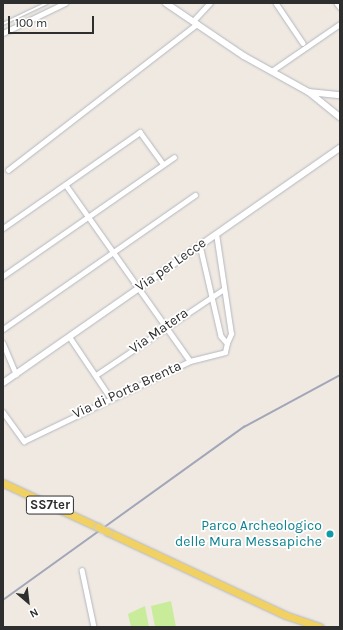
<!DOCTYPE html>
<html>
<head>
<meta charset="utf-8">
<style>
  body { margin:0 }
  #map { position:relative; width:343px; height:630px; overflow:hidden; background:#efe9e1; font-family:Karla,sans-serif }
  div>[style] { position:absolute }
  .pitch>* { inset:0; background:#c9ec9a }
  .roads { filter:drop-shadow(0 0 1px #b4b7c1) drop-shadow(0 0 1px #b4b7c1) }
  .service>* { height:2px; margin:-1px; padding:0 1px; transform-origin:1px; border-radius:1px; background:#fff }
  .minor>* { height:4.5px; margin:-2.25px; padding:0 2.25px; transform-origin:2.25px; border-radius:2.25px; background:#fff }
  .tertiary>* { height:5.5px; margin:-2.75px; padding:0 2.75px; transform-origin:2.75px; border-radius:2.75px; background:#fff }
  .primary>* { height:7px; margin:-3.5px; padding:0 3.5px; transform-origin:3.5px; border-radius:3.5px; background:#f2d163 }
  .rail>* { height:1.5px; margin:-0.75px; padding:0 0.75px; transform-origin:0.75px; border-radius:0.75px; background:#a3a6b8 }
  .bridges { filter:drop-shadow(0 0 1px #c9c9c9) drop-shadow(0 0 1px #c9c9c9) }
  .primary-bridge>* { height:7px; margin:-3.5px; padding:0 3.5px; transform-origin:3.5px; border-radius:3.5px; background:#f2d163 }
  .dots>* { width:11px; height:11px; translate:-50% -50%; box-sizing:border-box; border:2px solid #fff; border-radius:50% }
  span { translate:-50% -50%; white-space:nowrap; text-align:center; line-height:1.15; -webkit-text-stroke:3.5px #fff; paint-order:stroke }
  .shield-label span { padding:1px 3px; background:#fff; border:1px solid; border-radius:3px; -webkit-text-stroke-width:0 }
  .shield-label { font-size:13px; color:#2e2e2e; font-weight:700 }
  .street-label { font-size:14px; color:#2e2e2e }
  .culture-label { font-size:14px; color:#0d838f }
  .right { translate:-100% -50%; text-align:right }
  .frame { position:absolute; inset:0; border:4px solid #2e2e2e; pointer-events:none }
  .north { position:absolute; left:8px; top:582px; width:40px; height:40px; -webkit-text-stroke:3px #fff; paint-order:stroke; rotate:152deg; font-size:11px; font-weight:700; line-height:16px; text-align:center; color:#2e2e2e }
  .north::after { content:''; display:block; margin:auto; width:14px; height:18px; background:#2e2e2e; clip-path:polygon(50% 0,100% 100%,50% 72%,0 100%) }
  .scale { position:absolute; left:8px; top:16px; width:86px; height:18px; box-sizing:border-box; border:2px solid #2e2e2e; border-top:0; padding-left:5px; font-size:12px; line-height:14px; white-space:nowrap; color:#2e2e2e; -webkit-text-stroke:3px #fff; paint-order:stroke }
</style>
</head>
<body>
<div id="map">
  <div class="pitch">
    <i style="clip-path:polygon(171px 601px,176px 627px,155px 627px,151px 606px)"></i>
    <i style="clip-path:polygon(145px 606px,149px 627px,131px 627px,128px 614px)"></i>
  </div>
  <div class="roads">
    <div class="service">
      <i style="left:3px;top:24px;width:49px;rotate:-25.5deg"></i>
    </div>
    <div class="minor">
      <i style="left:276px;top:3px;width:48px;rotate:56deg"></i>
      <i style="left:337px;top:3px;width:5px;rotate:53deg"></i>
      <i style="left:193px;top:21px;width:25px;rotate:-47deg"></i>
      <i style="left:3px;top:33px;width:69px;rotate:-25.8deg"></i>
      <i style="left:273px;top:70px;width:81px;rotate:-34.5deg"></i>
      <i style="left:8px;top:170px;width:239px;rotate:-37.7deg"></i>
      <i style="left:66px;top:185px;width:215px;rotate:54.8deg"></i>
      <i style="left:3px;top:228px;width:167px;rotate:-35deg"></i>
      <i style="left:140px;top:132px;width:39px;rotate:54deg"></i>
      <i style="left:200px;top:245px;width:93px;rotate:77deg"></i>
      <i style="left:221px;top:336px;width:9px;rotate:49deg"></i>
      <i style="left:227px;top:343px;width:10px;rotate:-66deg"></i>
      <i style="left:231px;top:334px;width:101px;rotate:-98.5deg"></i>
      <i style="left:3px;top:276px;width:208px;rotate:-34.8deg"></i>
      <i style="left:3px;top:329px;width:234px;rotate:-34.9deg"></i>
      <i style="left:69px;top:336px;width:73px;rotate:56.1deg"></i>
      <i style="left:3px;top:343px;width:34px;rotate:67deg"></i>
      <i style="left:96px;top:375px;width:154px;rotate:-33.9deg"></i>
      <i style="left:3px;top:412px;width:36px;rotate:54deg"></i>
      <i style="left:24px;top:441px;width:184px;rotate:-25.7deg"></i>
      <i style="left:190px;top:361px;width:36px;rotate:-14deg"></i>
      <i style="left:225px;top:352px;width:9px;rotate:-77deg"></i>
      <i style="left:82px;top:570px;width:58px;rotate:78.1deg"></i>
    </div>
    <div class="tertiary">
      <i style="left:166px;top:3px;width:94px;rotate:34.2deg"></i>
      <i style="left:244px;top:56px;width:74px;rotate:29deg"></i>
      <i style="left:309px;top:92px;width:40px;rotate:39deg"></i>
      <i style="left:309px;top:92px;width:31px;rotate:6deg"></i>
      <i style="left:3px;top:383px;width:411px;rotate:-34.9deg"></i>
    </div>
    <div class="primary">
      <i style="left:3px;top:483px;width:105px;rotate:24.9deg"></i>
      <i style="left:108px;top:532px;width:195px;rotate:25.1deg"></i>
      <i style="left:285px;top:615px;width:37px;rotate:19deg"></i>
    </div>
  </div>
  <div class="rail">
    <i style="left:3px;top:600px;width:297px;rotate:-35.7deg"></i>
    <i style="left:244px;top:427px;width:109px;rotate:-28.4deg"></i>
  </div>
  <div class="bridges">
    <div class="primary-bridge">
      <i style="left:98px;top:527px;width:11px;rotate:27deg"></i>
    </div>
  </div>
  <div class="dots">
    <i style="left:330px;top:534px;background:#0f9aa8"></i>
  </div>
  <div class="shield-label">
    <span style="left:50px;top:505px">SS7ter</span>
  </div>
  <div class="street-label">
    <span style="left:171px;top:265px;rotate:-35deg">Via per Lecce</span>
    <span style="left:159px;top:331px;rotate:-35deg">Via Matera</span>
    <span style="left:127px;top:390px;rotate:-25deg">Via di Porta Brenta</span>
  </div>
  <div class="culture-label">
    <span class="right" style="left:322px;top:534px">Parco Archeologico<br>delle Mura Messapiche</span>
  </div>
  <div class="frame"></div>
  <div class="north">N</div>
  <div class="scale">100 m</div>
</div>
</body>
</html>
